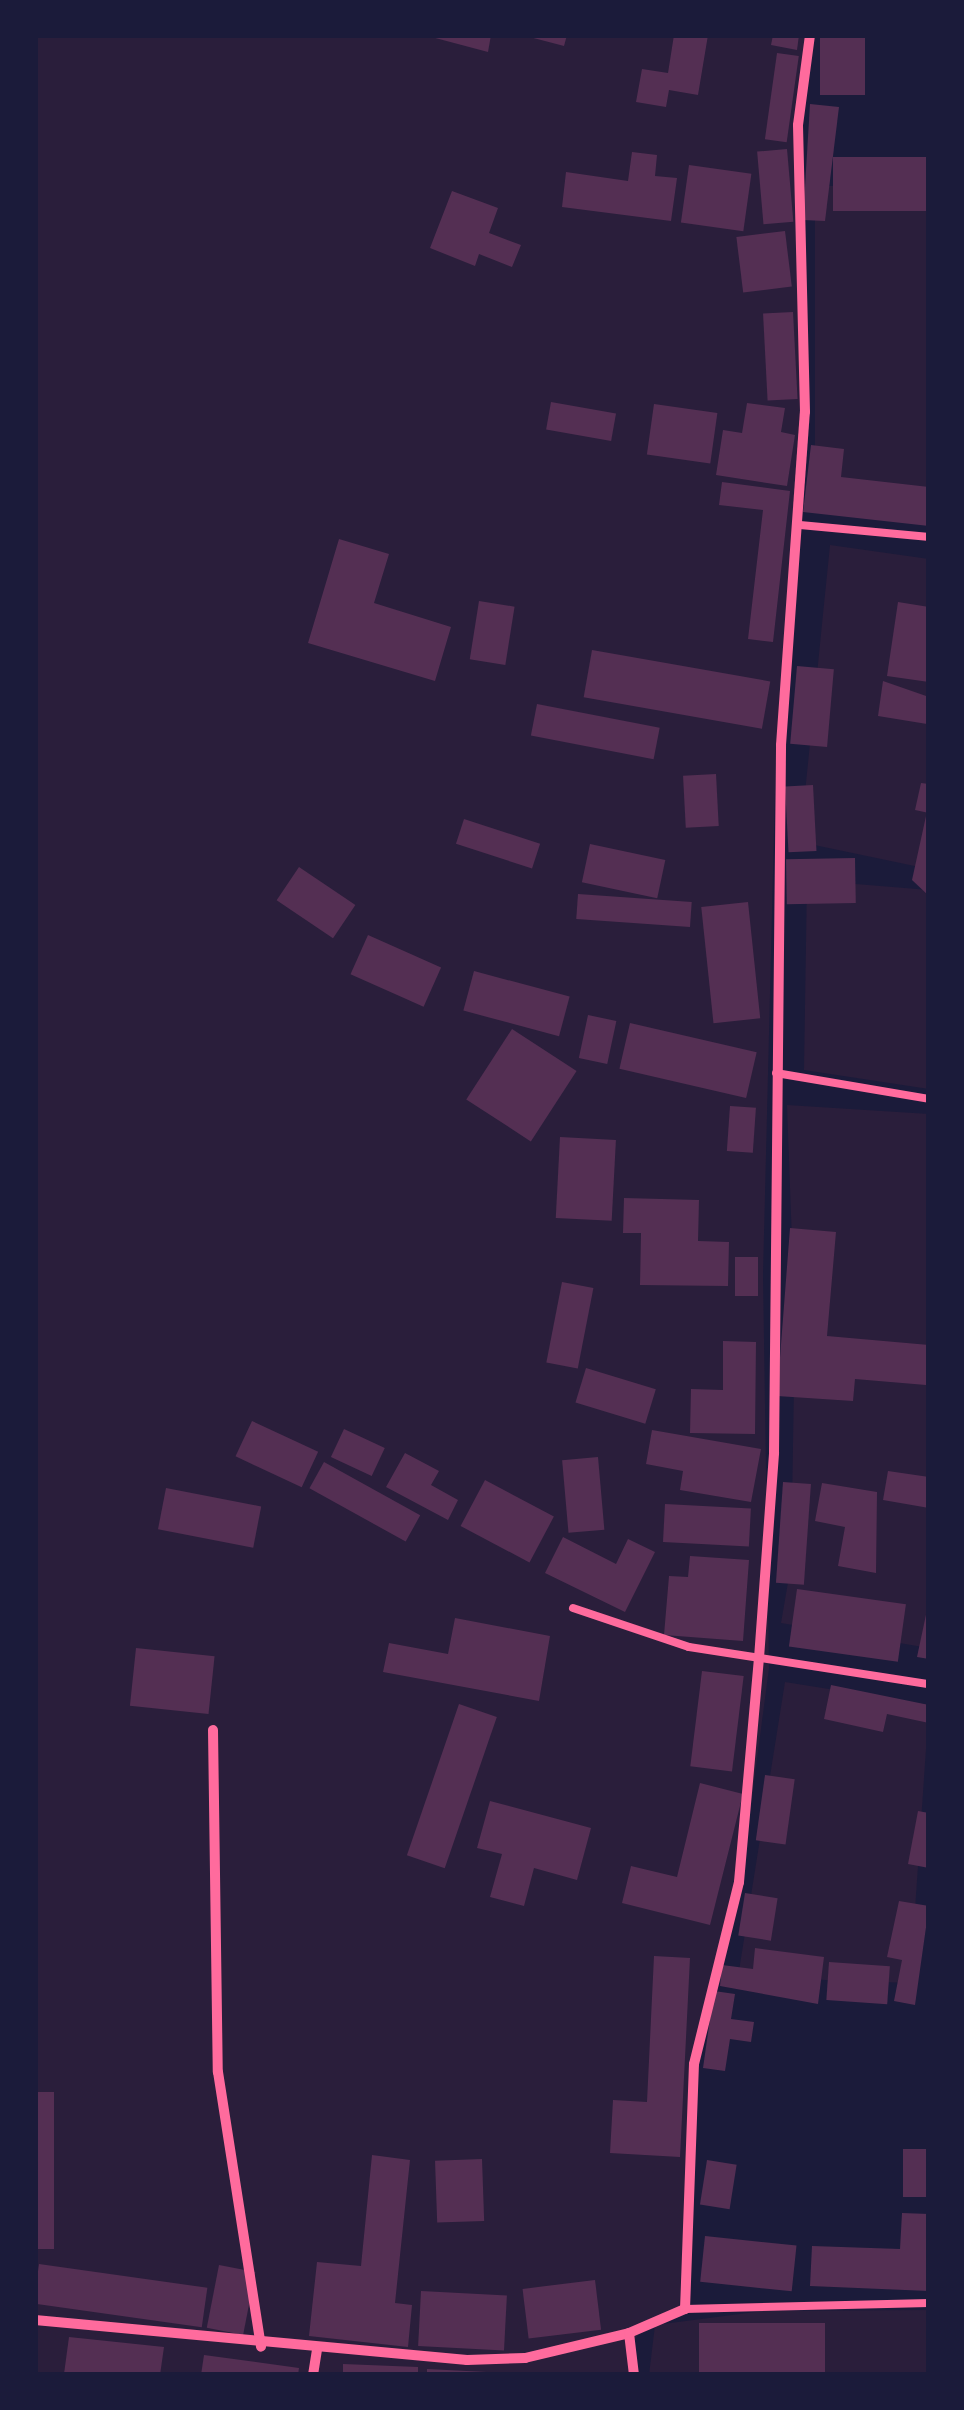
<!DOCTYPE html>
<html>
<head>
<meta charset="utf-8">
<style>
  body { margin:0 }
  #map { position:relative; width:964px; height:2410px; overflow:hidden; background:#1b1b3a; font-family:Helvetica,sans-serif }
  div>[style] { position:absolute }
  .green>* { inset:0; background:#2a1e3b; transform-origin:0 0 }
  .building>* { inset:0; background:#542f53; transform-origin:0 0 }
  .service>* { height:8px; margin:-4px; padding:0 4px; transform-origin:4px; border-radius:4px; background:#ff6b9d }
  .minor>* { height:10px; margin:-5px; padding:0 5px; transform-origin:5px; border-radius:5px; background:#ff6b9d }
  span { translate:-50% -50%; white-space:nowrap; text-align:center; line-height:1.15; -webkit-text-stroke:8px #1b1b3a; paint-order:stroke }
  .frame { position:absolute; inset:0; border:38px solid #1b1b3a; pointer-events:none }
</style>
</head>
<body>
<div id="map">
  <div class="green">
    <i style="clip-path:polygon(35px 35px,809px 35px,795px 222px,805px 399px,776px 752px,763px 1275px,769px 1668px,743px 1866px,692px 2054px,679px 2317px,649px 2321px,629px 2347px,636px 2375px,35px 2375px)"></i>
    <i style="left:929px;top:186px;width:325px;height:114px;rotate:90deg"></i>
    <i style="clip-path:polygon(830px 545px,929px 559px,929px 869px,800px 842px)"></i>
    <i style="clip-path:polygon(807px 880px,929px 890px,929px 1089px,804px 1070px)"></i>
    <i style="clip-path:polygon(787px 1105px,929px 1114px,929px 1648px,781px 1623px,791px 1565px,795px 1324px)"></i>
    <i style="clip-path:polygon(785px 1682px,929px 1705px,910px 1983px,738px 1977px)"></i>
    <i style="clip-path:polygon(929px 2310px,929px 2375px,649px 2375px,655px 2325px,763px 2311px)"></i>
  </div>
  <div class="building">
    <i style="clip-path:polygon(424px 35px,491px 35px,488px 52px)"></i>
    <i style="clip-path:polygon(522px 35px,567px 35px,564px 46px)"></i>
    <i style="clip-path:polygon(674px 35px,708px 35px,698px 95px,669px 90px,666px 107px,636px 102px,642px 69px,668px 73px)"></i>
    <i style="clip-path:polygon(773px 35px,799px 35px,797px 50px,771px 45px)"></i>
    <i style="left:820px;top:35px;width:45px;height:60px"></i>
    <i style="left:777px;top:53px;width:22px;height:87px;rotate:8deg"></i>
    <i style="clip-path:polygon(810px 104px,839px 107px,825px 221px,803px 220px)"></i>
    <i style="left:787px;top:149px;width:73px;height:30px;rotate:85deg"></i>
    <i style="clip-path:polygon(632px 152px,657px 155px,655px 176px,677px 178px,671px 221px,562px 207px,566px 172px,628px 181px)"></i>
    <i style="left:929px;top:157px;width:54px;height:96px;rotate:90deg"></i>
    <i style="left:689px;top:165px;width:63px;height:58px;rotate:8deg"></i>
    <i style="clip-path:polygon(452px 191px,498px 208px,489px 233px,521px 245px,512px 267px,479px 254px,475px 266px,430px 248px)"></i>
    <i style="left:785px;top:231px;width:56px;height:49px;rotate:83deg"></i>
    <i style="left:793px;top:312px;width:87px;height:30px;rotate:87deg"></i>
    <i style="left:551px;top:402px;width:66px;height:28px;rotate:10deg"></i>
    <i style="clip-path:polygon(747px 403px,785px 408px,781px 432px,795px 435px,787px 486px,716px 475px,723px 430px,742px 433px)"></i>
    <i style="left:654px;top:404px;width:64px;height:51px;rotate:8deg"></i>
    <i style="clip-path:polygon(811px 445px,844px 449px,841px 477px,929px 487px,929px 526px,803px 512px)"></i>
    <i style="clip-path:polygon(722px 482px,790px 491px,773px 642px,748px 639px,763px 510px,719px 505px)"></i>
    <i style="clip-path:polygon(339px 539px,389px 554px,374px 603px,451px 627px,435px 681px,308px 643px)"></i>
    <i style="left:479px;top:601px;width:36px;height:59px;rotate:9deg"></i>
    <i style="clip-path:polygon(898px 602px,929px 607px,929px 682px,887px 676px)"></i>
    <i style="left:592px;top:650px;width:181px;height:48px;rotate:10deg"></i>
    <i style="left:797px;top:666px;width:37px;height:78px;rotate:5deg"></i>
    <i style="clip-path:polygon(883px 681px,929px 697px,927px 724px,878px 716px)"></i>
    <i style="left:537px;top:704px;width:125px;height:32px;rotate:11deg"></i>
    <i style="left:716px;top:774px;width:52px;height:33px;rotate:87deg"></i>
    <i style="clip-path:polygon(921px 783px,929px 784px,929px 813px,915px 810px)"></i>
    <i style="left:813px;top:785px;width:66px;height:28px;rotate:87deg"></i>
    <i style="clip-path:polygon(926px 816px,929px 817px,929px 896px,912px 880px)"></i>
    <i style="left:464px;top:819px;width:80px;height:26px;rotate:18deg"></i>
    <i style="left:590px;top:844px;width:77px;height:39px;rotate:12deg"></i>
    <i style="left:855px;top:858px;width:45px;height:69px;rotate:89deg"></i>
    <i style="left:299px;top:867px;width:68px;height:40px;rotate:34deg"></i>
    <i style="left:578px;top:894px;width:114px;height:25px;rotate:4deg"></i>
    <i style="left:748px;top:902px;width:117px;height:47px;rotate:84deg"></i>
    <i style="left:368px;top:935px;width:80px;height:43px;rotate:24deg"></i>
    <i style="left:474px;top:971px;width:99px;height:41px;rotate:15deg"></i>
    <i style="left:588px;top:1015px;width:29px;height:44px;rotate:12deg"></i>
    <i style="left:630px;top:1023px;width:130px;height:47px;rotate:13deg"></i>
    <i style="left:512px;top:1029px;width:77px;height:84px;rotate:33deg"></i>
    <i style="left:730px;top:1106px;width:26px;height:45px;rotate:4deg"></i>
    <i style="left:560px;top:1137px;width:56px;height:81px;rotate:3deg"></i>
    <i style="clip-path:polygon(624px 1198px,699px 1200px,698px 1241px,729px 1242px,728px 1286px,640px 1285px,641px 1233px,623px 1233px)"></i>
    <i style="clip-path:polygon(790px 1228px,836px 1232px,827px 1336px,929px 1345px,926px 1385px,855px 1379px,853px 1401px,777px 1396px)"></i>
    <i style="left:758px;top:1257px;width:39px;height:23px;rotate:90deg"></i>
    <i style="left:562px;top:1282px;width:32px;height:82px;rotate:11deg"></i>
    <i style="clip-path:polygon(723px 1341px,756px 1342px,755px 1434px,690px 1433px,691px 1389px,723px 1390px)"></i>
    <i style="left:586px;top:1368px;width:73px;height:36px;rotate:17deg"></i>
    <i style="left:252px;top:1421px;width:73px;height:39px;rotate:25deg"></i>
    <i style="left:344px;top:1429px;width:45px;height:31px;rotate:25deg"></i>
    <i style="clip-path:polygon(652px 1430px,761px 1449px,751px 1502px,680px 1490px,683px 1471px,646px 1464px)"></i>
    <i style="clip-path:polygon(405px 1453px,439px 1471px,431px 1485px,458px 1500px,448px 1520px,386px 1487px)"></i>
    <i style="left:598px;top:1457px;width:73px;height:36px;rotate:85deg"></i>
    <i style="left:324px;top:1462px;width:110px;height:30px;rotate:29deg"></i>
    <i style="clip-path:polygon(888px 1471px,929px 1477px,929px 1508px,883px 1500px)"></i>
    <i style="left:485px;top:1480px;width:78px;height:52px;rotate:28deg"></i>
    <i style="left:783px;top:1482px;width:28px;height:101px;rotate:4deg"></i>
    <i style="clip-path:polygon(822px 1483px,877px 1492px,876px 1573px,838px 1566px,845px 1527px,815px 1521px)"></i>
    <i style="left:166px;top:1488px;width:97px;height:42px;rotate:11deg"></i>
    <i style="left:665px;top:1504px;width:86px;height:38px;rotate:3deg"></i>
    <i style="clip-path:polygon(563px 1537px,616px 1564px,628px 1539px,655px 1552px,625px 1612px,545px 1573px)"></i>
    <i style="clip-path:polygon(690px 1556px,749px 1560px,743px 1641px,664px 1635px,669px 1576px,688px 1577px)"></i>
    <i style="left:797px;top:1589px;width:110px;height:58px;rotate:8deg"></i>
    <i style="clip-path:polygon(927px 1610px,929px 1610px,929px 1659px,917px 1657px)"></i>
    <i style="clip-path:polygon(455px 1618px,550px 1636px,539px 1701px,383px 1672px,389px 1643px,448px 1654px)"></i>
    <i style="left:136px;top:1648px;width:79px;height:58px;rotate:6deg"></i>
    <i style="left:702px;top:1671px;width:42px;height:96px;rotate:7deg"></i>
    <i style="clip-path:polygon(831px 1685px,929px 1705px,929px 1723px,887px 1714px,883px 1732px,824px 1719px)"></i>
    <i style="left:459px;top:1704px;width:40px;height:160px;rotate:19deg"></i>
    <i style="left:765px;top:1775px;width:30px;height:66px;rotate:8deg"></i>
    <i style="clip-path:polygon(700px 1783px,743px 1794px,710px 1925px,622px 1903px,631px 1866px,677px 1877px)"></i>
    <i style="clip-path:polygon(490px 1801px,591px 1828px,577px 1880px,534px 1868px,524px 1906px,490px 1897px,502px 1854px,477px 1848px)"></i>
    <i style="clip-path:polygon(918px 1811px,929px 1813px,929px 1868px,908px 1864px)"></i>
    <i style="left:745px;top:1893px;width:33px;height:43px;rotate:9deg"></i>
    <i style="clip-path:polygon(899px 1901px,929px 1906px,915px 2005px,894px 2001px,902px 1960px,887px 1957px)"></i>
    <i style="clip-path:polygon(755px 1948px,824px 1957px,818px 2004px,720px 1986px,722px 1965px,753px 1969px)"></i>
    <i style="clip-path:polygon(654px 1956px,690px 1958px,680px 2157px,610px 2153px,613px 2100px,647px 2102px)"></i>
    <i style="left:829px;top:1962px;width:61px;height:38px;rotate:4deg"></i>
    <i style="clip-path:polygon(714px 1991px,735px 1994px,731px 2019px,754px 2022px,751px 2042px,730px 2039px,725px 2071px,703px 2068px)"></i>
    <i style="left:35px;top:2092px;width:19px;height:157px"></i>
    <i style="left:903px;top:2149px;width:26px;height:48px"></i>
    <i style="clip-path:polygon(372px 2155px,410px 2160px,395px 2303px,412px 2305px,408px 2347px,309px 2336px,317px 2262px,361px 2266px)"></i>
    <i style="left:482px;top:2159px;width:62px;height:47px;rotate:88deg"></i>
    <i style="left:707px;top:2160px;width:30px;height:45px;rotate:9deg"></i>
    <i style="clip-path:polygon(902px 2213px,929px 2214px,929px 2291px,810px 2286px,812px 2246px,900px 2249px)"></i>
    <i style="left:705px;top:2236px;width:92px;height:46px;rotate:6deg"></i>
    <i style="left:39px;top:2264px;width:170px;height:40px;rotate:8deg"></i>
    <i style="left:219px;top:2265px;width:37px;height:64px;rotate:11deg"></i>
    <i style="left:595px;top:2280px;width:50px;height:73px;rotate:83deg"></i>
    <i style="left:421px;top:2291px;width:86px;height:55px;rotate:3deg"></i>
    <i style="left:699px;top:2323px;width:126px;height:52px"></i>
    <i style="clip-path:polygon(69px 2337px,164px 2347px,160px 2375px,64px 2374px)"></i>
    <i style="clip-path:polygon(204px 2355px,299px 2368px,298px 2375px,201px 2375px)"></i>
    <i style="clip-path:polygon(343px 2364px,418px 2367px,418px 2375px,343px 2375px)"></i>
    <i style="clip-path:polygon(427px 2369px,487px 2372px,487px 2375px,427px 2375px)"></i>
  </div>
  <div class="service">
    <i style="left:800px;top:525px;width:130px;rotate:5.3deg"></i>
    <i style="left:776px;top:1073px;width:155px;rotate:9.6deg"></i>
    <i style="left:573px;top:1608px;width:122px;rotate:18.6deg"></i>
    <i style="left:689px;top:1647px;width:243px;rotate:8.8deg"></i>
    <i style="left:685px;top:2309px;width:244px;rotate:-1.4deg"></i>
  </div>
  <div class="minor">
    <i style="left:213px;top:1730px;width:342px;rotate:89.2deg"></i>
    <i style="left:218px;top:2072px;width:278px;rotate:81.1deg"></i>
    <i style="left:35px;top:2320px;width:434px;rotate:5.3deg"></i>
    <i style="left:467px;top:2360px;width:58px;rotate:-2deg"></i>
    <i style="left:525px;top:2358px;width:107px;rotate:-13.5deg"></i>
    <i style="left:313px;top:2375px;width:25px;rotate:-81deg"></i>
    <i style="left:634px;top:2375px;width:42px;rotate:-96.8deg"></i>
    <i style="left:629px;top:2333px;width:61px;rotate:-23.2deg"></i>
    <i style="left:685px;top:2309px;width:245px;rotate:-87.9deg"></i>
    <i style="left:694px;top:2064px;width:187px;rotate:-76.1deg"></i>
    <i style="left:739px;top:1882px;width:225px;rotate:-84.9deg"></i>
    <i style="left:759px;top:1658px;width:206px;rotate:-85.8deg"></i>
    <i style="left:774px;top:1453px;width:708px;rotate:-89.43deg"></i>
    <i style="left:781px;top:745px;width:334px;rotate:-85.9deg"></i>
    <i style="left:805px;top:412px;width:287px;rotate:-91.4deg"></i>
    <i style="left:798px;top:125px;width:91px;rotate:-82.4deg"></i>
  </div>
  <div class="frame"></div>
</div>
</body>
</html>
